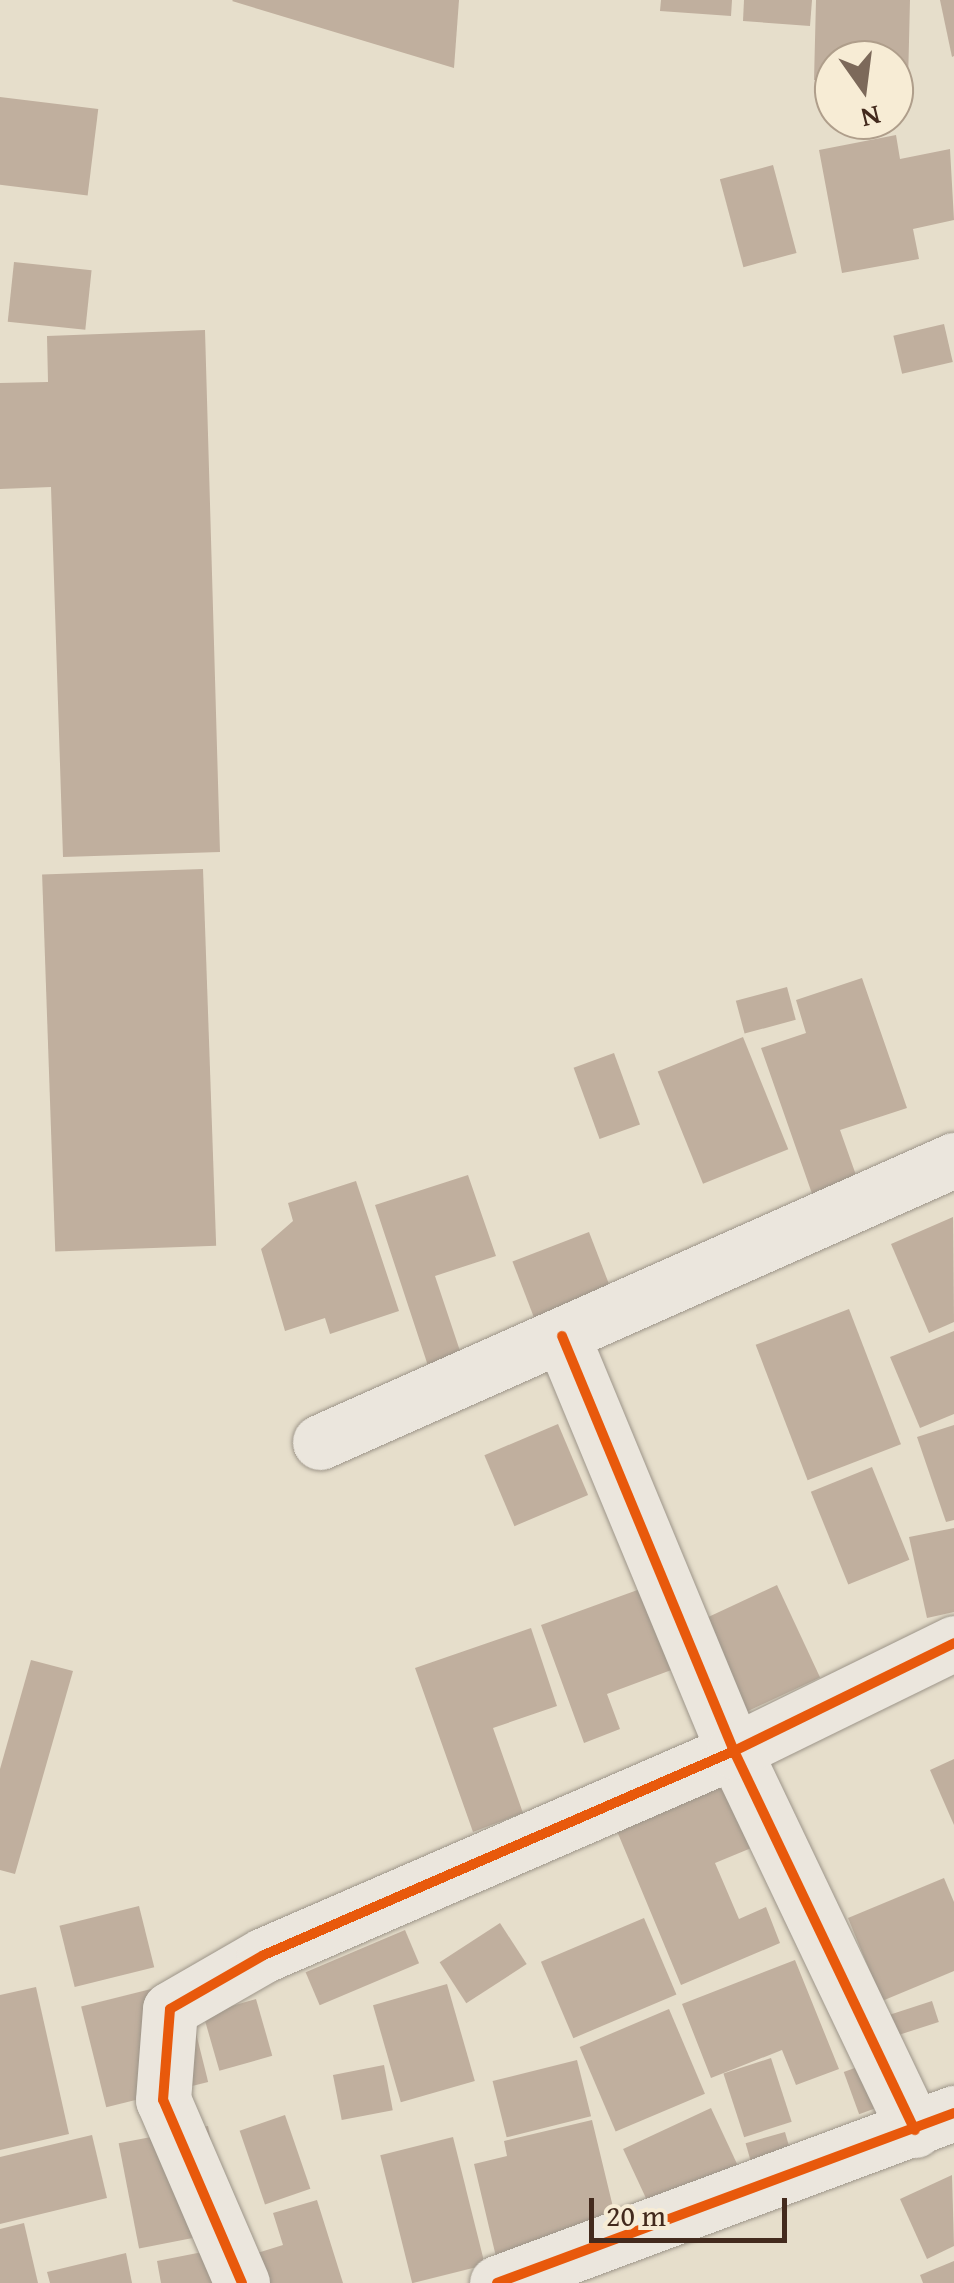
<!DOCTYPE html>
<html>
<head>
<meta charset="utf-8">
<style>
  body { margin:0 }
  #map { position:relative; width:954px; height:2283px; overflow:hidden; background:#e6decb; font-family:"Gentium Book Plus",serif }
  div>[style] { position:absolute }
  .building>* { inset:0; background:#c0af9e; transform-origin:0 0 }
  .roads { filter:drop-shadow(0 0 2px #9d9589) drop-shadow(0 0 2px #9d9589) }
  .street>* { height:55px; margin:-27.5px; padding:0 27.5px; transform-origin:27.5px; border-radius:27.5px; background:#ebe6dd }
  .cycleway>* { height:10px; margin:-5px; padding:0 5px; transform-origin:5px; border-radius:5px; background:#e8590c }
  span { translate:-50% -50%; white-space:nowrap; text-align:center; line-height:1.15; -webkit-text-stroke:10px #f7ecd5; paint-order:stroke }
  .north { position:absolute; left:814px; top:40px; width:100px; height:100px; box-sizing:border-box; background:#f7ecd5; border:2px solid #af9e8b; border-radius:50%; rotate:166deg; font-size:28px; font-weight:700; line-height:40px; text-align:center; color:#432a1d }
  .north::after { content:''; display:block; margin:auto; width:35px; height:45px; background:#7c695a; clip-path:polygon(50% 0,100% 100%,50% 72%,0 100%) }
  .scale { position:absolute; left:589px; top:2198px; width:198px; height:45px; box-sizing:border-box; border:5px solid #432a1d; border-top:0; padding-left:12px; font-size:30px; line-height:35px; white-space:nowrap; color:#432a1d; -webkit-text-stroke:8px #f7ecd5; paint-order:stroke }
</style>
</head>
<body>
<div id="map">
  <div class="building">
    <i style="clip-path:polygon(233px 0,459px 0,454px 68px,232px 1px)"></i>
    <i style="clip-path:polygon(661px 0,732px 0,731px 16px,660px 11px)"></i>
    <i style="clip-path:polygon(744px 0,812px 0,810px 26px,743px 21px)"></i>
    <i style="clip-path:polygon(816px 0,910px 0,908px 83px,894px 82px,894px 60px,834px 60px,834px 81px,814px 80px)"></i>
    <i style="clip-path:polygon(940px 0,954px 0,954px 56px,952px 57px)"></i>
    <i style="left:0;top:97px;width:99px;height:87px;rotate:7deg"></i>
    <i style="clip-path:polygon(896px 135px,900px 159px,950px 149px,954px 220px,913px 229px,919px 259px,842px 273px,819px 150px)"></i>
    <i style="left:773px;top:165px;width:91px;height:55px;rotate:75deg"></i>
    <i style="left:14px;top:262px;width:78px;height:60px;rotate:6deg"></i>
    <i style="left:944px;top:324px;width:39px;height:52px;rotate:77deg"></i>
    <i style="clip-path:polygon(205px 330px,220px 852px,63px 857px,51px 487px,0 489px,0 383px,48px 382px,47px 336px)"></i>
    <i style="left:203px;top:869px;width:377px;height:161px;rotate:88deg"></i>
    <i style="clip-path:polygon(862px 978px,907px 1108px,840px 1130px,862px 1192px,817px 1208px,761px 1048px,806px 1033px,796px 1000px)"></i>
    <i style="left:787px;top:987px;width:34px;height:53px;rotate:75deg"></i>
    <i style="left:743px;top:1037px;width:121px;height:92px;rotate:68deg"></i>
    <i style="left:614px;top:1053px;width:76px;height:43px;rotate:70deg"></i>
    <i style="clip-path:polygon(468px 1175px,496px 1256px,435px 1276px,466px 1369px,433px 1381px,375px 1205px)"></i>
    <i style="clip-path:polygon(356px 1181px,399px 1311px,330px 1334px,325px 1318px,285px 1331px,261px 1249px,293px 1221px,288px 1203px)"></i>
    <i style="clip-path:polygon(953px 1217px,954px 1322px,929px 1333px,891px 1244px)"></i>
    <i style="left:589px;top:1232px;width:70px;height:82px;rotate:69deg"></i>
    <i style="left:849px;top:1309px;width:145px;height:100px;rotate:69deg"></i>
    <i style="clip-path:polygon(954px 1331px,954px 1414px,920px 1428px,890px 1357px)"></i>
    <i style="left:558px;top:1424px;width:77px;height:80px;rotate:67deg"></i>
    <i style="clip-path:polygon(954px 1425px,954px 1520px,946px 1522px,917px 1437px)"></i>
    <i style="left:872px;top:1467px;width:100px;height:66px;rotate:68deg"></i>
    <i style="clip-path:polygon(954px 1528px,954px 1612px,927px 1618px,909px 1537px)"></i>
    <i style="left:777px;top:1585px;width:102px;height:90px;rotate:65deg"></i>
    <i style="clip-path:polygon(643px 1588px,674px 1669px,607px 1694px,620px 1729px,584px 1743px,541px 1625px)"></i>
    <i style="clip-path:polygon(531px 1628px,557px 1706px,493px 1728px,523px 1813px,473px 1832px,415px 1668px)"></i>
    <i style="clip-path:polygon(31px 1660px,73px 1671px,15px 1874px,0 1870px,0 1769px)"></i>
    <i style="clip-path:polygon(954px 1759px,954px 1825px,930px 1770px)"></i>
    <i style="clip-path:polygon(739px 1772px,768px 1841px,715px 1863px,739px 1919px,766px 1907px,780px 1943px,681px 1985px,614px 1824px)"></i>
    <i style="clip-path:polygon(944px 1878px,954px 1902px,954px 1971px,882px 2001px,848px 1918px)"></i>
    <i style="left:139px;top:1906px;width:63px;height:82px;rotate:76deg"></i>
    <i style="left:644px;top:1918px;width:83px;height:112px;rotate:67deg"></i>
    <i style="left:500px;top:1923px;width:49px;height:72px;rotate:57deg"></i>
    <i style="left:405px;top:1930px;width:36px;height:108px;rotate:67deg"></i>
    <i style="clip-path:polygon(795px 1960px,839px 2069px,796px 2085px,782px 2050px,711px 2078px,682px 2004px)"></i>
    <i style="left:183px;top:1981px;width:104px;height:105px;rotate:76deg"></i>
    <i style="left:447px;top:1984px;width:101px;height:77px;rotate:74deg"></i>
    <i style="clip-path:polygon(36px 1987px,69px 2134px,0 2150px,0 1995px)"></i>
    <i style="left:256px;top:1999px;width:59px;height:55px;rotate:74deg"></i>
    <i style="left:932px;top:2001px;width:22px;height:59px;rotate:72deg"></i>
    <i style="left:669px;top:2009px;width:92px;height:97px;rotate:67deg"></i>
    <i style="left:771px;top:2058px;width:67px;height:50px;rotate:72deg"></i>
    <i style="left:577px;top:2060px;width:58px;height:87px;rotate:76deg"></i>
    <i style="left:871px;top:2062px;width:45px;height:29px;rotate:70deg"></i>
    <i style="left:384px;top:2065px;width:46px;height:52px;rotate:79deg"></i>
    <i style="left:711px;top:2108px;width:73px;height:97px;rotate:65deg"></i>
    <i style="left:285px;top:2115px;width:78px;height:48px;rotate:71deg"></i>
    <i style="clip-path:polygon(592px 2120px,619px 2232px,497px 2261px,474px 2164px,507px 2156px,504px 2141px)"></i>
    <i style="left:208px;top:2126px;width:107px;height:91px;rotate:79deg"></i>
    <i style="left:785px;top:2132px;width:25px;height:41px;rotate:74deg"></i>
    <i style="clip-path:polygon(92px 2135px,107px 2198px,0 2224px,0 2157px)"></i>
    <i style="left:453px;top:2137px;width:132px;height:75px;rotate:76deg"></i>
    <i style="clip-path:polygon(952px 2175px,954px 2246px,927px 2259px,900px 2199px)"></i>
    <i style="clip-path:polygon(317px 2200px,343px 2283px,260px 2283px,251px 2255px,283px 2245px,273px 2213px)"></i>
    <i style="clip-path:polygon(24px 2223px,38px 2283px,0 2283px,0 2229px)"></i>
    <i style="clip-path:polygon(243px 2244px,250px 2283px,161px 2283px,157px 2261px)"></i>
    <i style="clip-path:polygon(126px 2253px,132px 2283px,50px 2283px,47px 2272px)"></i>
    <i style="clip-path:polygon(954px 2261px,954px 2283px,923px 2283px,920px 2275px)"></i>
  </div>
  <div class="roads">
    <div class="street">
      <i style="left:562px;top:1336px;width:449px;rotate:67.5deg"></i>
      <i style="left:734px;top:1751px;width:420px;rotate:64.5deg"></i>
      <i style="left:320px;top:1442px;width:694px;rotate:-23.98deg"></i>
      <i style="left:242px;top:2283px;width:199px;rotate:-113.3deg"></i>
      <i style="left:163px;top:2100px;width:91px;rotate:-85.6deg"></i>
      <i style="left:170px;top:2009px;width:108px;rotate:-29.9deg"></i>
      <i style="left:264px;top:1955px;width:512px;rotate:-23.46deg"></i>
      <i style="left:734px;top:1751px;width:245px;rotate:-26.1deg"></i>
      <i style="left:497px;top:2283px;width:488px;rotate:-20.4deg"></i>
    </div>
  </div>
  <div class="cycleway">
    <i style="left:562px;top:1336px;width:449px;rotate:67.5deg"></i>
    <i style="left:734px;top:1751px;width:420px;rotate:64.5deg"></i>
    <i style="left:242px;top:2283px;width:199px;rotate:-113.3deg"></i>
    <i style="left:163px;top:2100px;width:91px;rotate:-85.6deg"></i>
    <i style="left:170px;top:2009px;width:108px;rotate:-29.9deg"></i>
    <i style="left:264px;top:1955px;width:512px;rotate:-23.46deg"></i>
    <i style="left:734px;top:1751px;width:245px;rotate:-26.1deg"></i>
    <i style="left:497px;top:2283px;width:488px;rotate:-20.4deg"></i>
  </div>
  <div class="north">N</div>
  <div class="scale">20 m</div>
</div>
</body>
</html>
